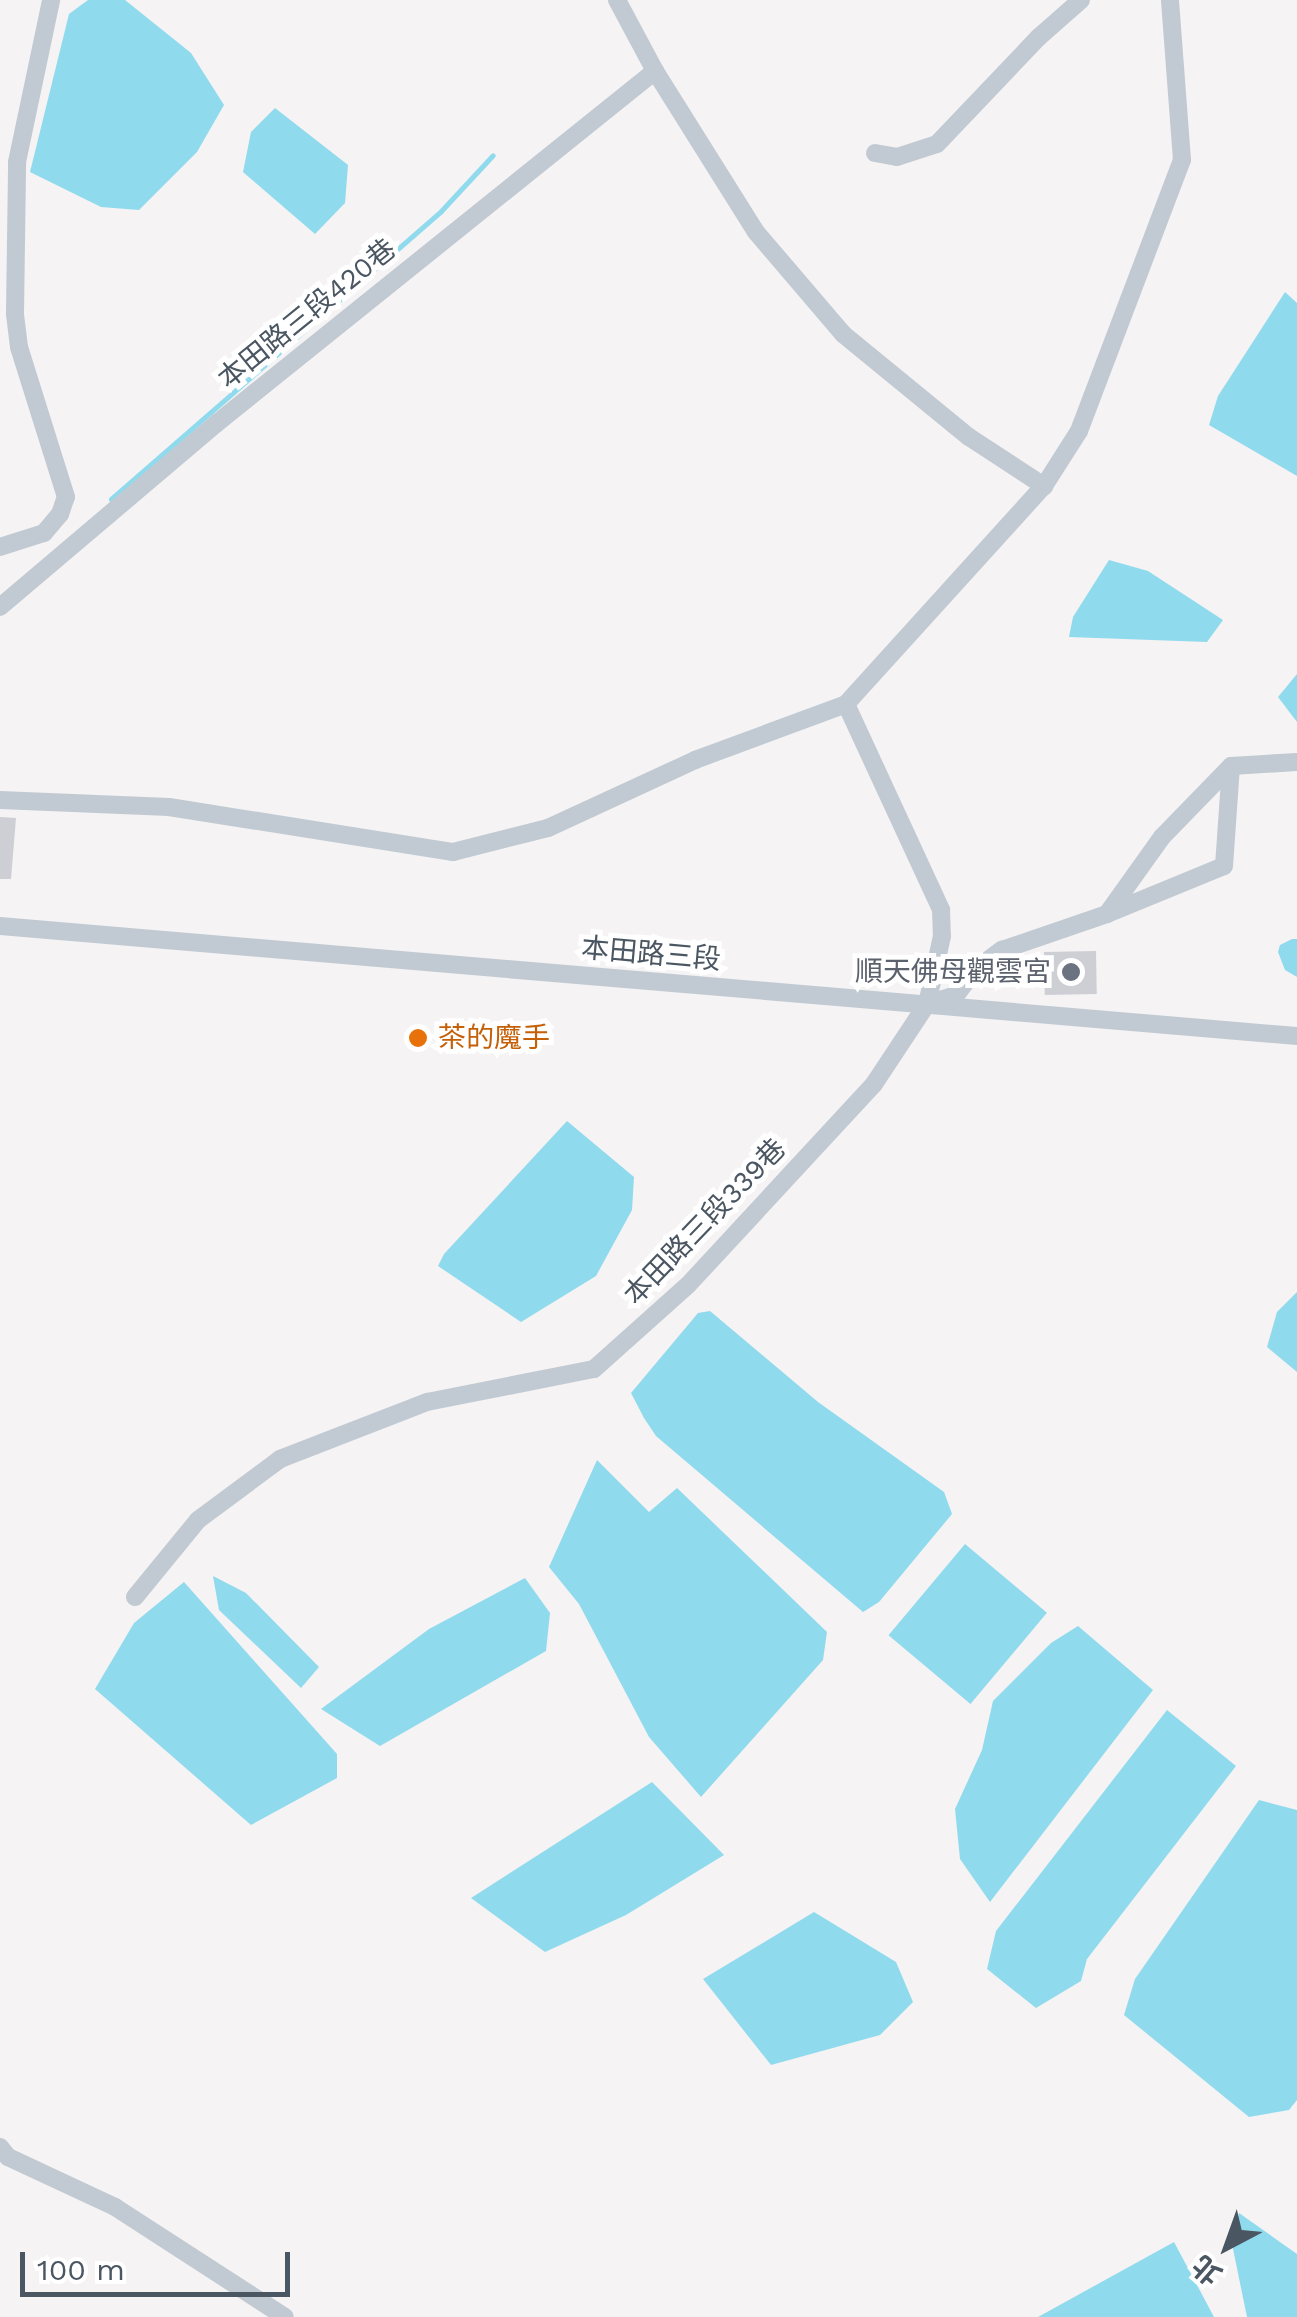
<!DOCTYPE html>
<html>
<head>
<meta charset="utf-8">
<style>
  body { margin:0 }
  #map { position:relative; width:1297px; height:2317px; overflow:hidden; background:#f5f3f3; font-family:"Work Sans","Noto Sans TC",sans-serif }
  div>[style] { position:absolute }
  .water>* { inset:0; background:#90daee; transform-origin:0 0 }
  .stream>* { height:5px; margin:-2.5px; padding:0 2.5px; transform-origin:2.5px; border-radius:2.5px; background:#90daee }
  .building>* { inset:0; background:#cdcfd5; transform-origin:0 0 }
  .minor>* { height:18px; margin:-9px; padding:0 9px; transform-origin:9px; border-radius:9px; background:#c1cad2 }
  .dots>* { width:28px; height:28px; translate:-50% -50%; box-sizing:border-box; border:5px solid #fff; border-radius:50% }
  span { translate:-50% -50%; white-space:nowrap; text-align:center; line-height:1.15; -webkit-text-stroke:10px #fff; paint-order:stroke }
  .street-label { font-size:28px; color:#4a5661 }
  .worship-label { font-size:28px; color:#5b616d }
  .right { translate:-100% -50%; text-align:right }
  .food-label { font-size:28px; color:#c56008 }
  .left { translate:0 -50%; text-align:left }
  .north { position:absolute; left:1177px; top:2197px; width:100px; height:100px; -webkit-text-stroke:8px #fff; paint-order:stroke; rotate:221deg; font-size:28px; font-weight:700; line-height:40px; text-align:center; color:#4a5661 }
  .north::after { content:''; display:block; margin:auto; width:35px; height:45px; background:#4a5661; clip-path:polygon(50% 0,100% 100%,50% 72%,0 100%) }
  .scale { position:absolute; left:20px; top:2252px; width:270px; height:45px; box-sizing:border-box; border:5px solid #4a5661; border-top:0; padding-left:12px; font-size:30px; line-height:35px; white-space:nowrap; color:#4a5661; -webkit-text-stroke:8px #fff; paint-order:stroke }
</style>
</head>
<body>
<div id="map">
  <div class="water">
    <i style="clip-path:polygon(88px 0,125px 0,191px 53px,224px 105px,197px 152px,139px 210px,101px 207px,30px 172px,69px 14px)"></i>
    <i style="clip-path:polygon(275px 108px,348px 165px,345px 203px,315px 234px,243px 172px,251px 132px)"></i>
    <i style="clip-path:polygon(1285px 292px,1297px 303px,1297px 476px,1209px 425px,1218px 396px)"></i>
    <i style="clip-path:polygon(1109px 560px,1148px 571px,1223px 620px,1207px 642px,1069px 637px,1073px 617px)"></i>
    <i style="clip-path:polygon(1297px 674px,1297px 722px,1278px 697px)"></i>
    <i style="clip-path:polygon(1292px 939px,1297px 939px,1297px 977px,1285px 970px,1278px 952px,1280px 945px)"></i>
    <i style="clip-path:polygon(567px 1121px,634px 1177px,632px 1210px,596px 1276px,521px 1322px,438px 1266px,444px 1254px)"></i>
    <i style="clip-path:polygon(1297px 1292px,1297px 1372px,1267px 1347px,1277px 1312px)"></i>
    <i style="clip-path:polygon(710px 1311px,818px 1402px,944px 1492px,952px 1514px,879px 1602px,863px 1612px,656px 1436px,644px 1418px,631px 1393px,698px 1313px)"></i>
    <i style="clip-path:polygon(597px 1460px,649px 1512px,677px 1488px,827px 1632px,823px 1660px,701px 1797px,649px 1737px,579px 1604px,549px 1567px)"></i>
    <i style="left:965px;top:1544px;width:107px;height:119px;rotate:40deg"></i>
    <i style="clip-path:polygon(213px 1576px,246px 1593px,319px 1667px,301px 1688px,219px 1610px)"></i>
    <i style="clip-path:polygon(525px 1578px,550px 1613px,546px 1651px,380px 1746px,321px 1709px,429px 1629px)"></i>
    <i style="clip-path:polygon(184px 1582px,337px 1754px,337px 1778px,251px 1825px,95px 1689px,134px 1623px)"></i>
    <i style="clip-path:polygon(1078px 1626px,1153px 1690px,990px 1902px,960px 1859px,955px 1809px,982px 1750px,993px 1701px,1051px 1643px)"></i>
    <i style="clip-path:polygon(1167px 1710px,1236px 1766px,1087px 1959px,1081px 1981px,1036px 2008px,987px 1969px,996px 1931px)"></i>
    <i style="clip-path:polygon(652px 1782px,724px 1855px,626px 1915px,545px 1952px,471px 1898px)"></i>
    <i style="clip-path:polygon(1259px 1800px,1297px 1810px,1297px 2100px,1289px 2110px,1249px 2117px,1124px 2015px,1135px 1979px)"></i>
    <i style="clip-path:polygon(814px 1912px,896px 1962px,913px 2002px,880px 2035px,771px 2065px,703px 1979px)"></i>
    <i style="clip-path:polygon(1239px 2213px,1297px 2254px,1297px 2317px,1247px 2317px,1232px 2244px)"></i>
    <i style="clip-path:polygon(1174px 2242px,1214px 2317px,1038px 2317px)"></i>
  </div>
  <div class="stream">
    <i style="left:111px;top:499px;width:438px;rotate:-41.1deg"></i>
    <i style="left:441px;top:211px;width:76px;rotate:-47.1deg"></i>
  </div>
  <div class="building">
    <i style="clip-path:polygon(0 817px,16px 818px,11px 879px,0 879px)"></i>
    <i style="left:1096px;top:951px;width:43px;height:52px;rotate:89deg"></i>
  </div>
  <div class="minor">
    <i style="left:617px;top:0;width:81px;rotate:61.8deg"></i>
    <i style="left:655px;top:71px;width:190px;rotate:57.9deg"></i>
    <i style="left:756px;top:232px;width:134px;rotate:49.5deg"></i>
    <i style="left:843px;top:334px;width:163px;rotate:39.3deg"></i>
    <i style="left:969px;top:437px;width:90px;rotate:33.2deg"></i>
    <i style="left:875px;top:153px;width:22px;rotate:10deg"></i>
    <i style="left:897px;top:157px;width:42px;rotate:-18deg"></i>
    <i style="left:937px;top:144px;width:148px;rotate:-46.4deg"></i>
    <i style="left:1039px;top:37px;width:56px;rotate:-41.4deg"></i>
    <i style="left:0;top:547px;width:46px;rotate:-17.7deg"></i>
    <i style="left:44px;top:533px;width:25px;rotate:-50deg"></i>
    <i style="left:60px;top:514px;width:18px;rotate:-71deg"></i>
    <i style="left:66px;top:497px;width:157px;rotate:-107.4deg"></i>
    <i style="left:19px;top:347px;width:34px;rotate:-97deg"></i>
    <i style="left:15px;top:313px;width:151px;rotate:-89.2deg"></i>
    <i style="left:17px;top:162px;width:166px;rotate:-78.1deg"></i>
    <i style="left:0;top:607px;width:285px;rotate:-40.3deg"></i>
    <i style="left:217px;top:423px;width:562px;rotate:-38.79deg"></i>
    <i style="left:846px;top:704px;width:294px;rotate:-47.8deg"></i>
    <i style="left:1044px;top:486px;width:65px;rotate:-57.5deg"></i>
    <i style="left:1079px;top:431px;width:290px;rotate:-69.2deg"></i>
    <i style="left:1182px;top:160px;width:160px;rotate:-94.3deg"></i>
    <i style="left:0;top:800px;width:169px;rotate:2.4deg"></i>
    <i style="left:169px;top:807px;width:288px;rotate:9deg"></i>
    <i style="left:453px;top:852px;width:98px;rotate:-14.2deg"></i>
    <i style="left:548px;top:828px;width:162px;rotate:-24.8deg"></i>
    <i style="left:695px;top:760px;width:161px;rotate:-20.3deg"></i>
    <i style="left:846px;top:704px;width:227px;rotate:65.2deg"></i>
    <i style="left:941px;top:910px;width:26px;rotate:88deg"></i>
    <i style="left:942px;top:936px;width:70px;rotate:102.4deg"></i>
    <i style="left:1107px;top:914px;width:126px;rotate:-22.3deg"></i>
    <i style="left:1224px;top:866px;width:100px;rotate:-86deg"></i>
    <i style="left:1231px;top:766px;width:66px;rotate:-3.5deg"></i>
    <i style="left:0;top:926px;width:1302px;rotate:4.85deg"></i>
    <i style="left:135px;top:1597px;width:99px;rotate:-50.7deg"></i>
    <i style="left:198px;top:1520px;width:102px;rotate:-36.6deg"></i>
    <i style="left:280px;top:1459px;width:158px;rotate:-21.2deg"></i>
    <i style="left:427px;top:1402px;width:170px;rotate:-11.2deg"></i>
    <i style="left:594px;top:1369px;width:126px;rotate:-41.8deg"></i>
    <i style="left:688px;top:1285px;width:274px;rotate:-47.2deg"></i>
    <i style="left:874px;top:1084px;width:96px;rotate:-56.5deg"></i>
    <i style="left:927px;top:1004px;width:30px;rotate:-17deg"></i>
    <i style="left:956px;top:995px;width:31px;rotate:-53deg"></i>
    <i style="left:975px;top:970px;width:34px;rotate:-37deg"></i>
    <i style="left:1002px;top:950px;width:111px;rotate:-18.9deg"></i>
    <i style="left:1107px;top:914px;width:95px;rotate:-54.5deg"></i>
    <i style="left:1162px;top:837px;width:99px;rotate:-45.8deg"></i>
    <i style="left:0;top:2147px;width:13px;rotate:51deg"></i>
    <i style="left:8px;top:2157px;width:118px;rotate:25deg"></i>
    <i style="left:115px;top:2207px;width:202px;rotate:32.9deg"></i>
  </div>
  <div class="dots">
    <i style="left:1071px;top:972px;background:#6b7280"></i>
    <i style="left:418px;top:1038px;background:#e8710a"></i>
  </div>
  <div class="street-label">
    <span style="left:307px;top:314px;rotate:-39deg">本田路三段420巷</span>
    <span style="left:651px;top:954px;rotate:5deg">本田路三段</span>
    <span style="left:705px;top:1222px;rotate:-46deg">本田路三段339巷</span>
  </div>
  <div class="worship-label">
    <span class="right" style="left:1051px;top:972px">順天佛母觀雲宮</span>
  </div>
  <div class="food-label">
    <span class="left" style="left:438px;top:1038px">茶的魔手</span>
  </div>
  <div class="north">北</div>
  <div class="scale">100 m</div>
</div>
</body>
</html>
